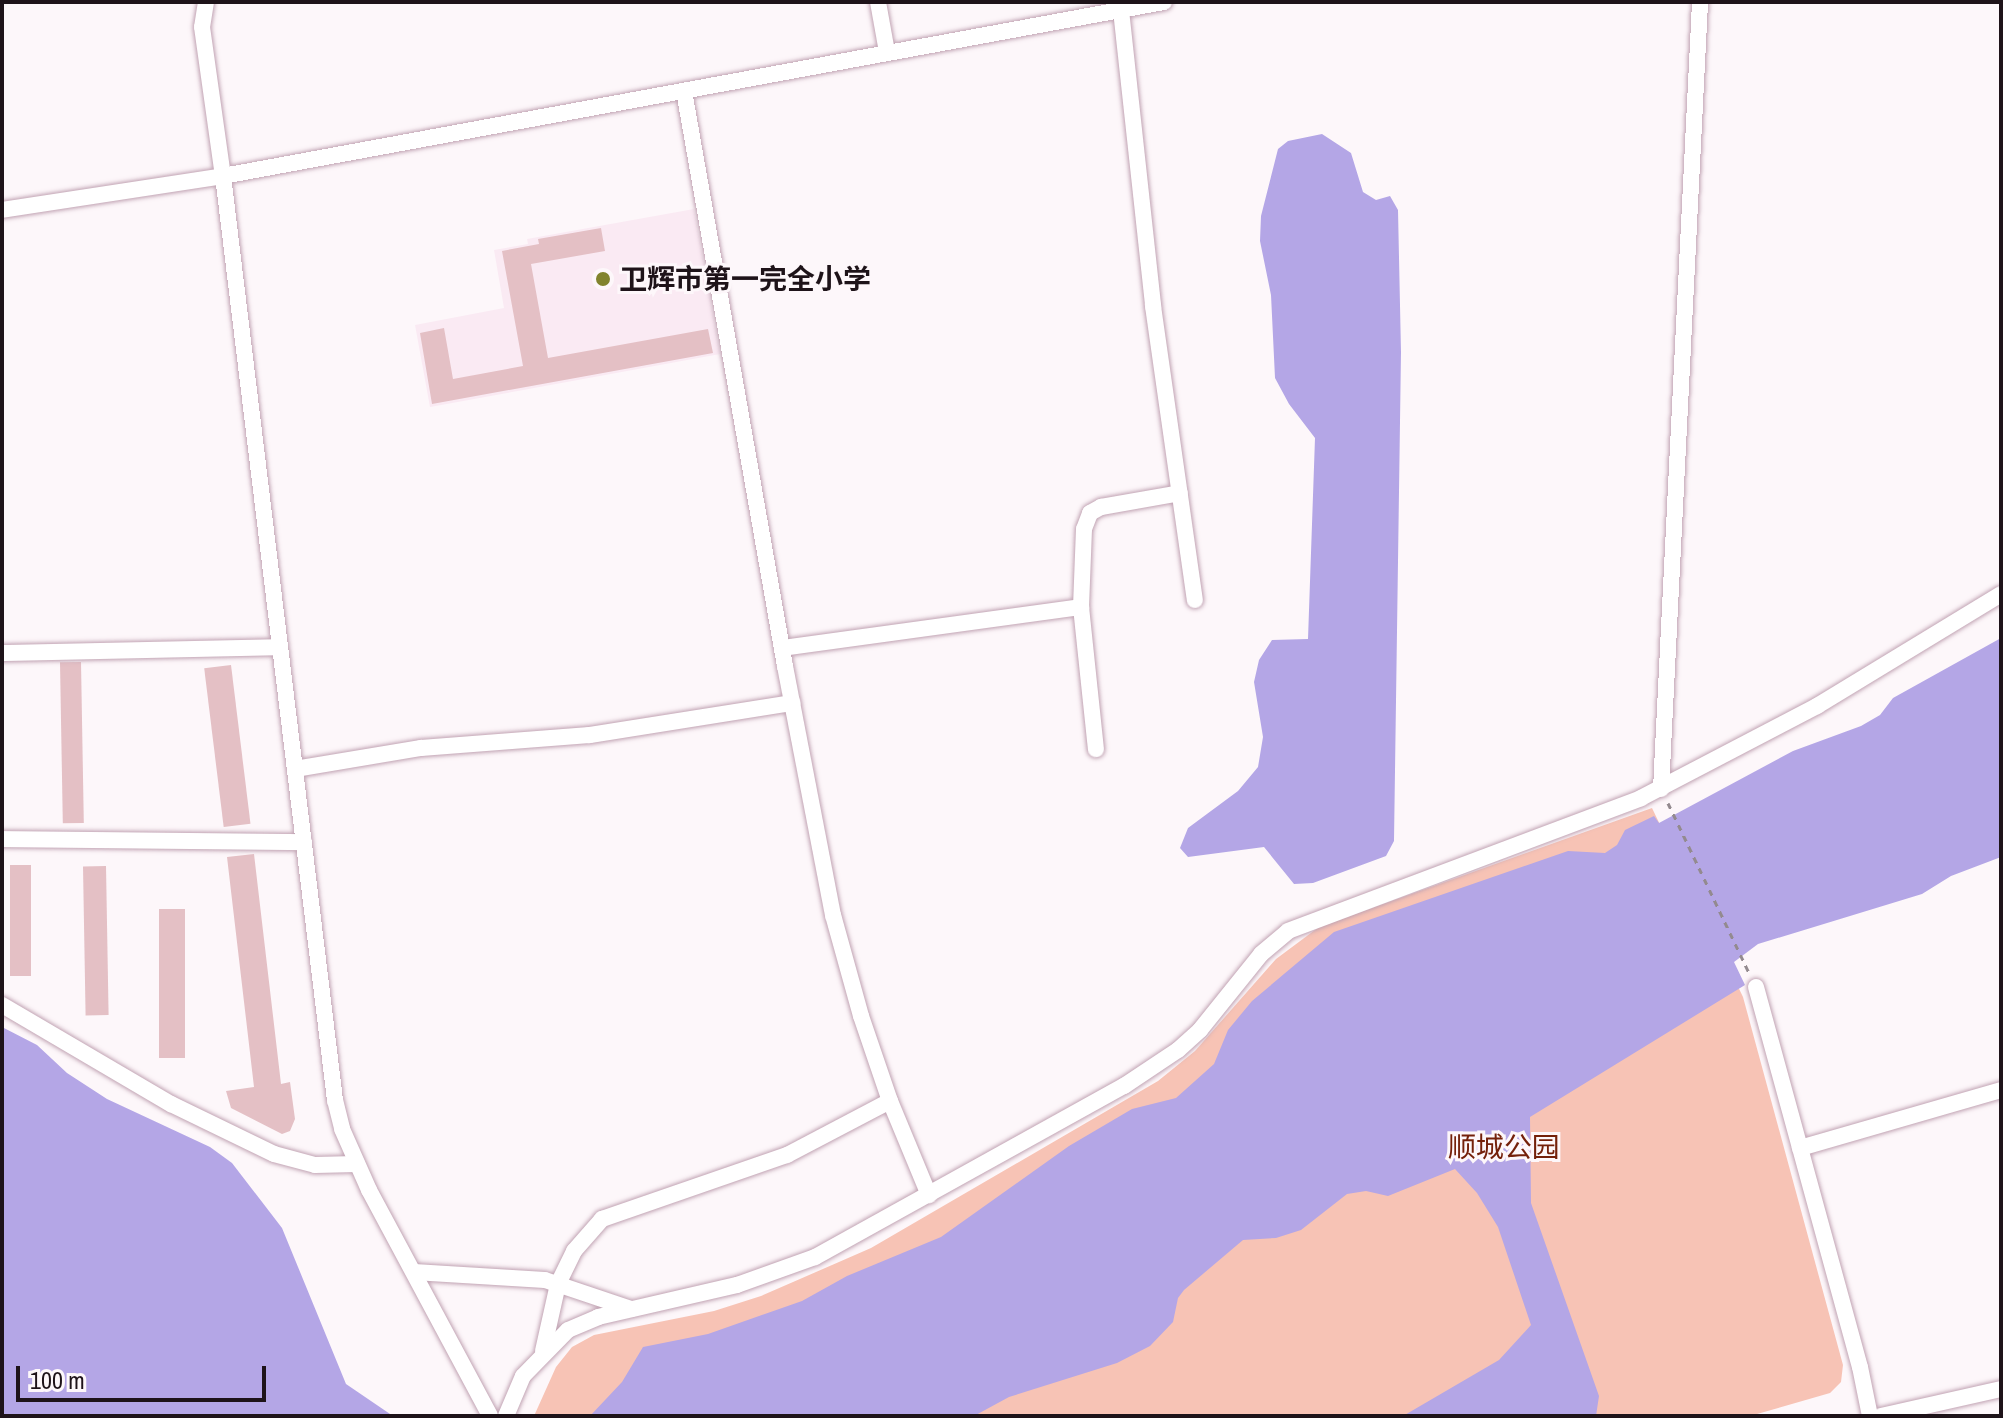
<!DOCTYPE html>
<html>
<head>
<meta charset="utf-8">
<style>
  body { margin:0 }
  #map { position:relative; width:2003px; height:1418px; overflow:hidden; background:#fdf7fa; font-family:"Archivo Narrow","Noto Sans SC",sans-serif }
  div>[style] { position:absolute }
  .built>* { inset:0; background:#faeaf3 }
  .green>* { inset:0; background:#f7c3b5 }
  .water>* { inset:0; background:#b4a6e6 }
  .building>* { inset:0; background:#e4c0c5; transform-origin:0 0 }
  .path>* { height:3px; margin-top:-1.5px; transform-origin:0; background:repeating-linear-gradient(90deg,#938a8f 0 6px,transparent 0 12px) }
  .roads { filter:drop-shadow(0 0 2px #c1a3b3) drop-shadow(0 0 2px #c1a3b3) }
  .minor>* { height:16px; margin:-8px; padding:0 8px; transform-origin:8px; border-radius:8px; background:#fff }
  .dots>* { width:22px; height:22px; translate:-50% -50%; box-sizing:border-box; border:4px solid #fdf7fa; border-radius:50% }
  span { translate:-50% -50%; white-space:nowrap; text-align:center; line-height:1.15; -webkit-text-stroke:6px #fdf7fa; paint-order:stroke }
  .poi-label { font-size:28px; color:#1e1319; font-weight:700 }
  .left { translate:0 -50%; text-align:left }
  .park-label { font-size:28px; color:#74200a }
  .frame { position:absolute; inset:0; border:4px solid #1e1319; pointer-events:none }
  .scale { position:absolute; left:16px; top:1366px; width:250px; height:36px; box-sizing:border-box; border:4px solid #1e1319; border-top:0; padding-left:10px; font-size:24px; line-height:28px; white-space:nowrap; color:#1e1319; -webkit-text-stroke:6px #fdf7fa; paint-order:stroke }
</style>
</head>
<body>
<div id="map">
  <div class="built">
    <i style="clip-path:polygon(694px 209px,720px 354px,430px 407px,415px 325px,504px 308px,494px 250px,528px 244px,527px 239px)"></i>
  </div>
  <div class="green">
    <i style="clip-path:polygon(1652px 808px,1743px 997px,1843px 1365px,1841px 1382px,1830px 1393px,1750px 1416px,534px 1416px,556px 1367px,572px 1347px,594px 1335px,714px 1311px,761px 1296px,871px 1248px,1158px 1081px,1195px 1051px,1276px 959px,1319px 927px)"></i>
  </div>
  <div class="water">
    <i style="clip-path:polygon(1322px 134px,1351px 153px,1363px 192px,1376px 200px,1390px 196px,1398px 210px,1401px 352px,1394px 841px,1386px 856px,1313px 883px,1294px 884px,1264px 847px,1188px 857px,1180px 848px,1188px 828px,1238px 791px,1258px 767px,1263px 737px,1254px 682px,1259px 660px,1272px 640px,1308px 639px,1315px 438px,1289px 404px,1275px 378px,1271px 295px,1260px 241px,1261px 216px,1278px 149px,1288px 141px)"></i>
    <i style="clip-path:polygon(2001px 638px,2001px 857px,1951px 876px,1922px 894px,1758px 944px,1734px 962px,1745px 985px,1530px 1117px,1531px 1203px,1599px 1396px,1596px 1416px,1403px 1416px,1499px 1360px,1531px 1325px,1498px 1227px,1477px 1193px,1455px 1169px,1388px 1196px,1366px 1191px,1347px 1194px,1301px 1230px,1276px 1238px,1243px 1240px,1184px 1290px,1178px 1298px,1173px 1322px,1150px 1346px,1117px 1363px,1009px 1397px,974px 1416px,590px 1416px,622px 1382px,643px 1347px,708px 1334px,802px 1301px,847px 1276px,941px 1237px,1069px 1146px,1132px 1109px,1176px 1098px,1214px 1064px,1228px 1030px,1252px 1001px,1334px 932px,1568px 851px,1605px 853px,1617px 845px,1625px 830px,1654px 816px,1659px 823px,1793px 751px,1861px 726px,1880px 715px,1893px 698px)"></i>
    <i style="clip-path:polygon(2px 1027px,37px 1045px,67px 1073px,107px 1099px,210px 1147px,232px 1163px,282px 1228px,346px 1384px,393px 1416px,2px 1416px)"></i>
  </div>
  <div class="building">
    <i style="clip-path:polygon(601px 228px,605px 251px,531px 264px,548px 358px,708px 329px,713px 353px,432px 404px,420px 333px,444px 328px,453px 379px,523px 366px,502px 251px,539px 244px,538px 239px)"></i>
    <i style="left:81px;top:662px;width:161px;height:21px;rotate:89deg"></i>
    <i style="left:231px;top:665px;width:160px;height:27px;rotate:83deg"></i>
    <i style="clip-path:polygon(254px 854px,281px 1084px,290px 1082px,295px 1119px,290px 1131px,282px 1134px,231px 1108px,226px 1091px,254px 1087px,227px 857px)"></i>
    <i style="left:10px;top:865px;width:21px;height:111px"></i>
    <i style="left:106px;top:866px;width:149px;height:23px;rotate:89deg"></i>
    <i style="left:159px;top:909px;width:26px;height:149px"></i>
  </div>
  <div class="path">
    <i style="left:1668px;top:803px;width:188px;rotate:64.5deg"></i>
  </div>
  <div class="roads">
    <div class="minor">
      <i style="left:206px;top:2px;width:25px;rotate:99deg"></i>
      <i style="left:202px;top:27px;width:150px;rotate:82deg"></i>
      <i style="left:223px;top:176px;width:931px;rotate:83.09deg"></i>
      <i style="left:335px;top:1100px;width:30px;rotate:76deg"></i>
      <i style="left:342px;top:1129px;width:67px;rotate:66.1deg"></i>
      <i style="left:369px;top:1190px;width:256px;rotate:61.8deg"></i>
      <i style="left:878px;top:2px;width:51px;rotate:79.8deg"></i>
      <i style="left:1121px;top:10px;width:298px;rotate:83.8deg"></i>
      <i style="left:1153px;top:306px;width:297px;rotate:81.9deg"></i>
      <i style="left:684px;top:91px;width:584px;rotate:80.04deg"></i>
      <i style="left:785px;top:666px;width:254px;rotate:79.1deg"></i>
      <i style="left:833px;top:915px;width:105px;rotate:74.5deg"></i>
      <i style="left:861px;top:1016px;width:90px;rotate:71.2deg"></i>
      <i style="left:890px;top:1101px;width:102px;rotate:67.5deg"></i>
      <i style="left:2px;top:210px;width:224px;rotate:-8.7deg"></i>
      <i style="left:223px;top:176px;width:957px;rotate:-10.48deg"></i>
      <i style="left:1081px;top:607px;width:78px;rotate:-87.8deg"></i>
      <i style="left:1084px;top:529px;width:17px;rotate:-69deg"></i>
      <i style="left:1090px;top:513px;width:13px;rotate:-29deg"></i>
      <i style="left:1101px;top:507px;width:80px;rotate:-10deg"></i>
      <i style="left:782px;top:648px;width:302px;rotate:-7.8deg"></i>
      <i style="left:1081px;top:607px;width:143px;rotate:84deg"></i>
      <i style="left:2px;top:653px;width:278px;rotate:-1.2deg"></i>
      <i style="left:295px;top:769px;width:128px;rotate:-9.5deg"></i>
      <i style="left:421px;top:748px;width:169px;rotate:-4.4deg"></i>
      <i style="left:590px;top:735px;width:205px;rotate:-9deg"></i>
      <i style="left:1661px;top:789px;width:788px;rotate:-87.16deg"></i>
      <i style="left:2px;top:839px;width:302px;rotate:0.6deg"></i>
      <i style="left:1756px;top:987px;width:394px;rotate:74.7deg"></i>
      <i style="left:1860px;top:1367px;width:50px;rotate:78.5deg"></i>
      <i style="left:2px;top:1005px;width:196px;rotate:30.4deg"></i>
      <i style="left:171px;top:1104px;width:114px;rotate:25.9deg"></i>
      <i style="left:274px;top:1154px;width:42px;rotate:15deg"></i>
      <i style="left:315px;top:1165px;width:42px;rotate:-1.4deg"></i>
      <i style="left:1800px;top:1148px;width:209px;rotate:-16.1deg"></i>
      <i style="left:414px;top:1272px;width:131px;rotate:3.5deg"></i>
      <i style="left:545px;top:1280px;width:91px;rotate:18.6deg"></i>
      <i style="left:543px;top:1351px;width:69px;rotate:-77.4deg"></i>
      <i style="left:558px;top:1284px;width:37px;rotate:-64deg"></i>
      <i style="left:574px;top:1251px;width:43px;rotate:-48.8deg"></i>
      <i style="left:602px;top:1219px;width:196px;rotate:-19.1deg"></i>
      <i style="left:787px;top:1155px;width:116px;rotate:-27.7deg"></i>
      <i style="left:506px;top:1416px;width:43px;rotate:-67deg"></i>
      <i style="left:523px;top:1376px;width:64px;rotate:-45.6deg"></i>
      <i style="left:568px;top:1330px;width:33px;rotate:-23deg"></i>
      <i style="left:598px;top:1317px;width:143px;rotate:-13deg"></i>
      <i style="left:737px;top:1285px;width:83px;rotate:-19.7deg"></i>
      <i style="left:815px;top:1257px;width:353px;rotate:-29deg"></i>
      <i style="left:1124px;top:1086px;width:65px;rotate:-33.7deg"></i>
      <i style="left:1178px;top:1050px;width:30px;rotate:-42deg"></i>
      <i style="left:1200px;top:1030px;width:97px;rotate:-51.2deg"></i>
      <i style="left:1261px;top:954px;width:35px;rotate:-40deg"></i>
      <i style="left:1288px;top:931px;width:377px;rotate:-20.6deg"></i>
      <i style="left:1641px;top:798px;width:199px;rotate:-27.6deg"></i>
      <i style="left:1817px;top:706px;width:215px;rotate:-31.3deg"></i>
      <i style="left:1881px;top:1416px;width:123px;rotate:-12.7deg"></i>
    </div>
  </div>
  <div class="dots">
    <i style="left:603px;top:279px;background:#81832d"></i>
  </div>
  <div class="poi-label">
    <span class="left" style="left:619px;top:279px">卫辉市第一完全小学</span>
  </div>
  <div class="park-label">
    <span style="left:1504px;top:1147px">顺城公园</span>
  </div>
  <div class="frame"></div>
  <div class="scale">100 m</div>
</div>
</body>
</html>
